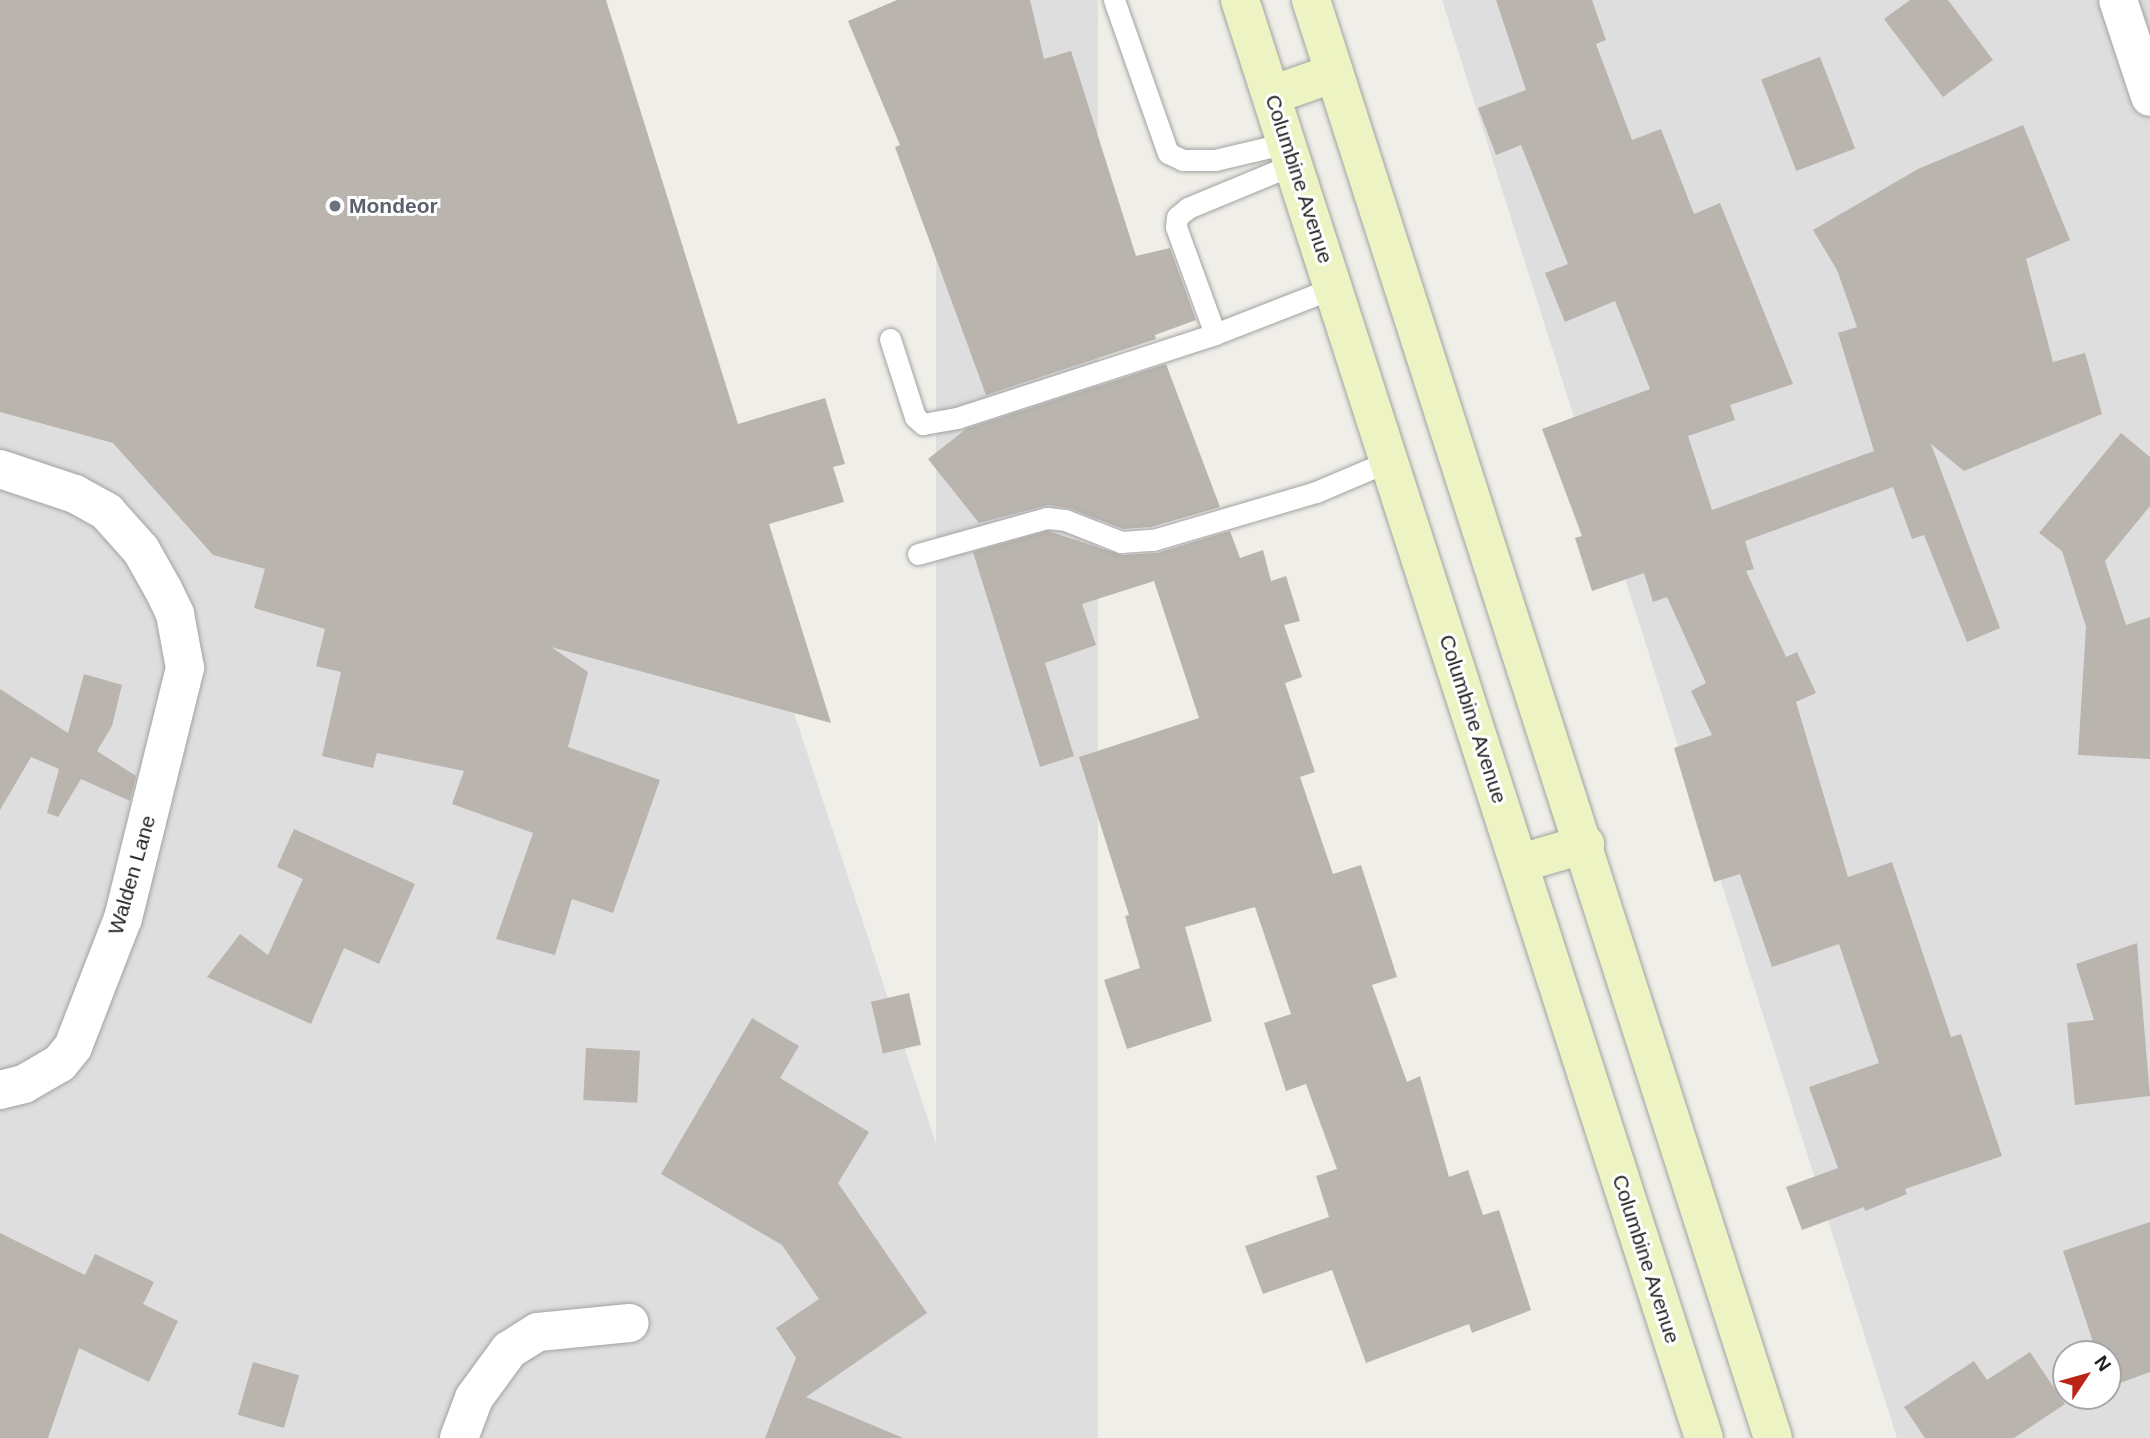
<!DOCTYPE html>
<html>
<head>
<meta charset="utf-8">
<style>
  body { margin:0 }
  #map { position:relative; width:2150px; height:1438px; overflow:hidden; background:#f0eee8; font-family:Helvetica,sans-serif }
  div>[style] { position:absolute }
  .residential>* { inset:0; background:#dfdede; transform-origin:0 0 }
  .building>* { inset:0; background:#b9b4ae; transform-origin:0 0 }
  .roads { filter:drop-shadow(0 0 2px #a2a2a2) drop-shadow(0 0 2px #a2a2a2) }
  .service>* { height:21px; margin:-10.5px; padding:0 10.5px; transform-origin:10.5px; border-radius:10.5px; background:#fff }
  .minor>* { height:38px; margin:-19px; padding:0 19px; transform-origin:19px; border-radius:19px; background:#fff }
  .secondary>* { height:38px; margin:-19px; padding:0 19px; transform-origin:19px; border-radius:19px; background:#edf3c3 }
  .dots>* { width:19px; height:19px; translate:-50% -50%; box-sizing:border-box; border:4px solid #fff; border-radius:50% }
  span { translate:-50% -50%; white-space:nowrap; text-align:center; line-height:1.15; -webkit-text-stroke:6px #fff; paint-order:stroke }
  .street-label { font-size:21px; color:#212121 }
  .worship-label { font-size:21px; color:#5b616d; font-weight:700 }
  .left { translate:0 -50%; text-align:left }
  .north { position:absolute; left:2052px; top:1340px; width:70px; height:70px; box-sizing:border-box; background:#fff; border:2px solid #a6a6a6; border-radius:50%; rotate:54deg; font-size:19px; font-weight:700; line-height:28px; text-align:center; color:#212121 }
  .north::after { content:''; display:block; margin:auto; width:24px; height:32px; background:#bc2416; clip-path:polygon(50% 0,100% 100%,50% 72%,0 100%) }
</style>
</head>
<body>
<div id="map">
  <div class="residential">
    <i style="clip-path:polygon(0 0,559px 0,1033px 1438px,0 1438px)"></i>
    <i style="left:936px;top:0;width:162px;height:1511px"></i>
    <i style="clip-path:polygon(evenodd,1442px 0,2150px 0,2150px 1438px,1897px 1438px,1442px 0,2066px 1354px,2108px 1354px,2108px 1396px,2066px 1396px,2066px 1354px)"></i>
  </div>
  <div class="building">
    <i style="clip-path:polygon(0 0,606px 0,738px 424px,825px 398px,845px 464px,833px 467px,844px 502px,769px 524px,831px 723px,551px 647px,588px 672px,568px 747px,660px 780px,613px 913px,572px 899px,555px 955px,496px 939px,533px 833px,452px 804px,464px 771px,377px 753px,373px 768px,322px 756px,341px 672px,316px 666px,325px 629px,254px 608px,265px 569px,213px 555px,113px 443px,0 412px)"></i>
    <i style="clip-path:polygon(897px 0,1030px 0,1044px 59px,1071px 51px,1136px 256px,1170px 248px,1196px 320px,1155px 335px,1156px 339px,986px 395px,895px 147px,900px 145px,848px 21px)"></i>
    <i style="clip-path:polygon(1496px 0,1592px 0,1606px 40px,1596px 44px,1632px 140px,1661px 129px,1694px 214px,1720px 203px,1793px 384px,1730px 405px,1735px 420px,1688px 436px,1712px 510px,1874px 451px,1838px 333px,1857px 327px,1837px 270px,1813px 230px,1918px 169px,2023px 125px,2070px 240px,2026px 259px,2053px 362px,2085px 353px,2102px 414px,1964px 471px,1931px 444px,2000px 628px,1967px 642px,1924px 535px,1912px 539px,1893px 487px,1745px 541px,1754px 569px,1746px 571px,1786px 657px,1797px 652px,1816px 693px,1796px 702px,1848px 877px,1892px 862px,1951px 1037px,1961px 1034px,2002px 1156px,1905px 1189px,1907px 1194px,1865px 1211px,1864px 1207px,1802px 1230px,1786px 1187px,1838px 1168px,1809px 1087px,1879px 1063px,1839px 944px,1772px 967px,1740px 874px,1714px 882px,1674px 748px,1712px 735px,1691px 691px,1706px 683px,1667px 597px,1653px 602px,1644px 573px,1592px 591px,1575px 538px,1582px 536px,1542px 429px,1650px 389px,1615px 301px,1565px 322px,1545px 273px,1568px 264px,1521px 145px,1496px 155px,1478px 108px,1526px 90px)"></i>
    <i style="clip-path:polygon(1910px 0,1948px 0,1993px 60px,1943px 97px,1884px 19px)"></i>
    <i style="left:1820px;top:57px;width:98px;height:63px;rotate:69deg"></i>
    <i style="clip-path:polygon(1166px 364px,1220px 507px,1151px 527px,1123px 529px,1069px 508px,1048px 505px,979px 523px,928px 459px,966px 429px)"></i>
    <i style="clip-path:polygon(2121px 433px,2150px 457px,2150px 506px,2105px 561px,2126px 625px,2150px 617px,2150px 759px,2078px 755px,2086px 627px,2062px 551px,2039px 533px)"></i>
    <i style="clip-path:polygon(1048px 531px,1122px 555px,1157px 553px,1230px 531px,1240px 558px,1263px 550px,1271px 581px,1286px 576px,1300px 621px,1284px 625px,1302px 677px,1285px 683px,1315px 772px,1300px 777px,1333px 874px,1361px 865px,1397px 977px,1372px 985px,1407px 1082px,1420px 1076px,1449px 1177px,1468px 1170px,1483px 1215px,1499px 1210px,1531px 1310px,1472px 1333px,1469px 1324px,1366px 1363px,1332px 1270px,1263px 1294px,1245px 1246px,1329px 1217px,1316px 1176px,1337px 1169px,1306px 1084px,1286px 1091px,1264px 1023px,1291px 1014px,1255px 907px,1185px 927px,1212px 1021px,1127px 1049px,1104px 980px,1140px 968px,1125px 916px,1129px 915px,1079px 757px,1199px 718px,1154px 581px,1082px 604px,1096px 645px,1045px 663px,1074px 756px,1040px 767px,973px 552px)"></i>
    <i style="clip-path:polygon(84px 674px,122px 685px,112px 726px,97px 751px,136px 776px,130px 801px,81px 779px,58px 817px,47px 813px,59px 769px,31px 757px,0 810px,0 689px,68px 733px)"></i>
    <i style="clip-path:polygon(294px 829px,415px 884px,379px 964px,344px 948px,311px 1024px,207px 977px,240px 934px,268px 955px,303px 879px,277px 867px)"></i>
    <i style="clip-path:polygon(2137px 943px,2150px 1096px,2075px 1105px,2067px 1023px,2094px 1020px,2076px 964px)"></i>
    <i style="left:909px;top:993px;width:53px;height:39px;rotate:77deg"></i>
    <i style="clip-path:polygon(752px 1018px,799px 1046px,780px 1078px,869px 1132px,838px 1183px,927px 1313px,806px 1397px,903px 1438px,765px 1438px,796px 1358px,776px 1328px,819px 1299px,782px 1245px,661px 1174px)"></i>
    <i style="left:586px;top:1048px;width:54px;height:52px;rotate:3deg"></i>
    <i style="clip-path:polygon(2150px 1222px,2150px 1372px,2112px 1386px,2108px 1354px,2097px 1354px,2063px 1251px)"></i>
    <i style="clip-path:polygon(0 1233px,85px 1275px,95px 1254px,154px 1282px,143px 1304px,178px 1321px,149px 1382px,79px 1348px,48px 1438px,0 1438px)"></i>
    <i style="clip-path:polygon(2030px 1352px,2065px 1404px,2014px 1438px,1925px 1438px,1904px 1407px,1974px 1361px,1987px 1380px)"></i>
    <i style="left:253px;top:1362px;width:48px;height:55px;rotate:16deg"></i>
  </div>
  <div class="roads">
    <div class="service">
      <i style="left:1114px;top:0;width:162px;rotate:70.6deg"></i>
      <i style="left:1168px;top:153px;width:17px;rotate:25deg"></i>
      <i style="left:1183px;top:160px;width:32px"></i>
      <i style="left:1215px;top:160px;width:74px;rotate:-13.3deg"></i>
      <i style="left:1294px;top:164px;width:115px;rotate:157.5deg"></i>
      <i style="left:1188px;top:208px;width:14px;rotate:141deg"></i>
      <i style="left:1177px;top:217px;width:10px;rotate:96deg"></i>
      <i style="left:1176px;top:227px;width:114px;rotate:70deg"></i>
      <i style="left:1215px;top:334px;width:127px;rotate:-21.3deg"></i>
      <i style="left:890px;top:339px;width:82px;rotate:72.2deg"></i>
      <i style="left:915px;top:417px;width:11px;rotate:41deg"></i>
      <i style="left:923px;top:424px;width:35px;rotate:-10deg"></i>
      <i style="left:957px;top:418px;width:271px;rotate:-18deg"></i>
      <i style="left:918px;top:554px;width:134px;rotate:-15.6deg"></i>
      <i style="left:1047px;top:518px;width:18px;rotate:6deg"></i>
      <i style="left:1065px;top:520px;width:60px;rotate:21.4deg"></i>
      <i style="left:1121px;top:542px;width:32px;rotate:-4deg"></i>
      <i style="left:1153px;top:540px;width:170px;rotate:-16.4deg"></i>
      <i style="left:1316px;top:492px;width:79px;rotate:-23deg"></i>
    </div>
    <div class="minor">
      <i style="left:2118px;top:0;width:102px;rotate:71.7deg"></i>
      <i style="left:0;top:469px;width:79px;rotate:18.4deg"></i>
      <i style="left:75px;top:494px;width:37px;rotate:29deg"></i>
      <i style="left:107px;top:512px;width:51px;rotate:48.2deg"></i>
      <i style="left:141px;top:550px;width:45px;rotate:60.6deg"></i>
      <i style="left:163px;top:589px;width:28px;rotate:64deg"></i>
      <i style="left:175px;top:614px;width:55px;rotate:79.5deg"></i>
      <i style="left:185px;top:668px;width:258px;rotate:103.9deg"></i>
      <i style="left:123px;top:918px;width:138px;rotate:111.2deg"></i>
      <i style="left:73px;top:1047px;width:21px;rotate:129deg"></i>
      <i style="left:60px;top:1063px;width:42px;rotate:149.7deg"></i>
      <i style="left:24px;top:1084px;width:25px;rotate:166deg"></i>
      <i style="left:459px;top:1438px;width:43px;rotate:-69.4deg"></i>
      <i style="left:474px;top:1398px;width:59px;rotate:-53.9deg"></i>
      <i style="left:509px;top:1350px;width:34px;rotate:-32deg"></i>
      <i style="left:538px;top:1332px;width:92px;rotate:-5.6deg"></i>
    </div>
    <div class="secondary">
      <i style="left:1240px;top:0;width:1511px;rotate:72.12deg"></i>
      <i style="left:1311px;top:0;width:1510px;rotate:72.19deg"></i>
      <i style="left:1272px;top:95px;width:66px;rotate:-19.5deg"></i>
      <i style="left:1521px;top:863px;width:67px;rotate:-16.5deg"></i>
    </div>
  </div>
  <div class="dots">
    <i style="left:335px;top:206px;background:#6b7280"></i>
  </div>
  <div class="street-label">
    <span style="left:1299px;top:179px;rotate:72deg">Columbine Avenue</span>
    <span style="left:1473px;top:719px;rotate:72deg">Columbine Avenue</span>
    <span style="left:132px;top:875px;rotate:-74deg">Walden Lane</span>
    <span style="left:1646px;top:1259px;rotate:72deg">Columbine Avenue</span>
  </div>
  <div class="worship-label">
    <span class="left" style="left:349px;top:206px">Mondeor</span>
  </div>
  <div class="north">N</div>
</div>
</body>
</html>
